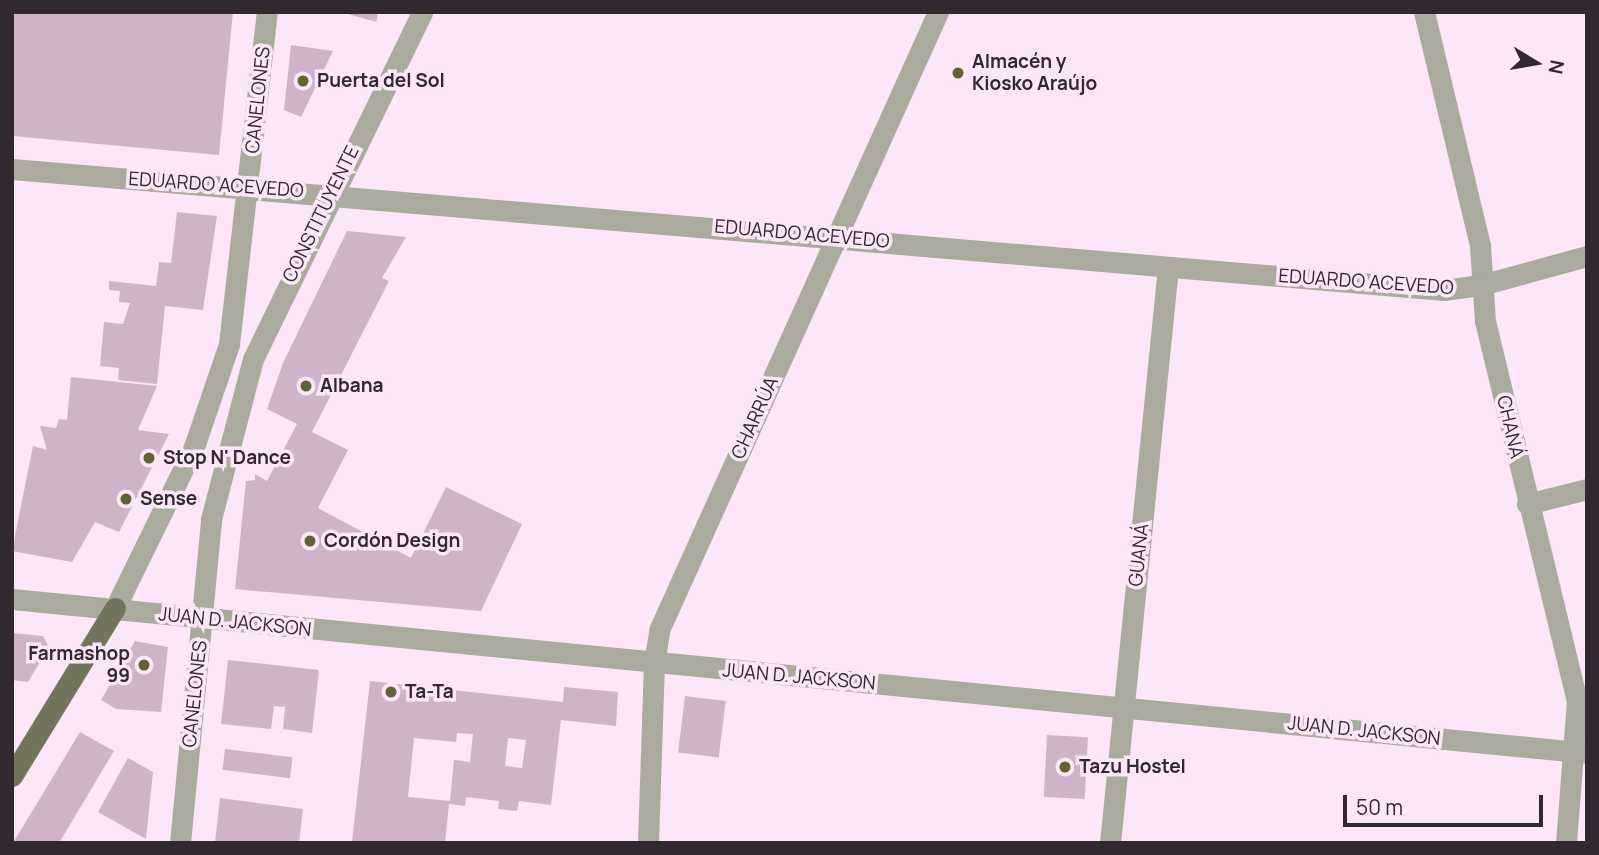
<!DOCTYPE html>
<html>
<head>
<meta charset="utf-8">
<style>
  body { margin:0 }
  #map { position:relative; width:1599px; height:855px; overflow:hidden; background:#fce6f7; font-family:Manrope,sans-serif }
  div>[style] { position:absolute }
  .building>* { inset:0; background:#cfb4c9; transform-origin:0 0 }
  .minor>* { height:21px; margin:-10.5px; padding:0 10.5px; transform-origin:10.5px; border-radius:10.5px; background:#aaab9e }
  .major>* { height:21px; margin:-10.5px; padding:0 10.5px; transform-origin:10.5px; border-radius:10.5px; background:#72745c }
  .dots>* { width:19px; height:19px; translate:-50% -50%; box-sizing:border-box; border:4px solid #fce6f7; border-radius:50% }
  span { translate:-50% -50%; white-space:nowrap; text-align:center; line-height:1.15; -webkit-text-stroke:7px #fce6f7; paint-order:stroke }
  .poi-label { font-size:19px; color:#322830; font-weight:700 }
  .left { translate:0 -50%; text-align:left }
  .right { translate:-100% -50%; text-align:right }
  .street-label { font-size:19px; color:#322830 }
  .frame { position:absolute; inset:0; border:14px solid #322830; pointer-events:none }
  .north { position:absolute; left:1501px; top:28px; width:70px; height:70px; -webkit-text-stroke:5px #fce6f7; paint-order:stroke; rotate:101deg; font-size:19px; font-weight:700; line-height:28px; text-align:center; color:#322830 }
  .north::after { content:''; display:block; margin:auto; width:24px; height:32px; background:#322830; clip-path:polygon(50% 0,100% 100%,50% 72%,0 100%) }
  .scale { position:absolute; left:1343px; top:795px; width:200px; height:32px; box-sizing:border-box; border:4px solid #322830; border-top:0; padding-left:9px; font-size:21px; line-height:24px; white-space:nowrap; color:#322830; -webkit-text-stroke:5px #fce6f7; paint-order:stroke }
</style>
</head>
<body>
<div id="map">
  <div class="building">
    <i style="clip-path:polygon(12px 12px,233px 12px,219px 155px,12px 136px)"></i>
    <i style="clip-path:polygon(341px 12px,378px 12px,376px 22px)"></i>
    <i style="clip-path:polygon(291px 45px,333px 51px,301px 117px,284px 110px)"></i>
    <i style="clip-path:polygon(177px 212px,217px 216px,203px 310px,165px 306px,157px 384px,118px 380px,119px 368px,100px 366px,104px 322px,123px 324px,130px 303px,119px 302px,120px 291px,109px 290px,109px 281px,156px 286px,159px 262px,171px 263px)"></i>
    <i style="clip-path:polygon(347px 231px,406px 237px,382px 278px,389px 281px,312px 432px,348px 450px,318px 508px,411px 558px,446px 487px,522px 524px,481px 611px,235px 589px,246px 481px,255px 480px,255px 474px,267px 481px,297px 424px,267px 409px,283px 363px)"></i>
    <i style="clip-path:polygon(71px 377px,157px 386px,138px 430px,169px 434px,119px 532px,95px 522px,72px 562px,12px 551px,33px 446px,47px 450px,40px 426px,56px 428px,59px 419px,67px 420px)"></i>
    <i style="clip-path:polygon(12px 633px,43px 636px,49px 647px,28px 682px,12px 680px)"></i>
    <i style="clip-path:polygon(135px 641px,168px 647px,161px 712px,116px 709px,101px 700px)"></i>
    <i style="clip-path:polygon(228px 660px,319px 670px,312px 733px,283px 729px,285px 707px,274px 706px,271px 729px,221px 724px)"></i>
    <i style="clip-path:polygon(evenodd,370px 681px,563px 702px,564px 687px,618px 692px,616px 726px,561px 720px,551px 805px,519px 801px,517px 811px,498px 809px,499px 801px,466px 797px,465px 806px,449px 804px,445px 843px,352px 842px,370px 681px,457px 733px,473px 734px,470px 762px,454px 760px,450px 801px,408px 797px,414px 738px,456px 742px,457px 733px,370px 681px,508px 738px,526px 740px,522px 768px,505px 766px,508px 738px)"></i>
    <i style="left:685px;top:696px;width:41px;height:57px;rotate:7deg"></i>
    <i style="clip-path:polygon(80px 732px,114px 751px,59px 843px,13px 843px)"></i>
    <i style="left:1047px;top:735px;width:41px;height:62px;rotate:3deg"></i>
    <i style="left:225px;top:749px;width:68px;height:21px;rotate:7deg"></i>
    <i style="clip-path:polygon(128px 758px,153px 772px,146px 839px,98px 812px)"></i>
    <i style="clip-path:polygon(220px 798px,303px 809px,299px 843px,215px 843px)"></i>
  </div>
  <div class="minor">
    <i style="left:1424px;top:12px;width:241px;rotate:76.5deg"></i>
    <i style="left:1480px;top:246px;width:75px;rotate:86.2deg"></i>
    <i style="left:1485px;top:321px;width:390px;rotate:76.4deg"></i>
    <i style="left:1577px;top:700px;width:143px;rotate:94.4deg"></i>
    <i style="left:12px;top:169px;width:1437px;rotate:4.83deg"></i>
    <i style="left:1444px;top:290px;width:37px;rotate:-8deg"></i>
    <i style="left:1481px;top:285px;width:110px;rotate:-15.3deg"></i>
    <i style="left:1527px;top:504px;width:62px;rotate:-14deg"></i>
    <i style="left:12px;top:599px;width:1583px;rotate:5.58deg"></i>
    <i style="left:115px;top:608px;width:179px;rotate:-63.9deg"></i>
    <i style="left:194px;top:447px;width:109px;rotate:-71.2deg"></i>
    <i style="left:229px;top:344px;width:334px;rotate:-83.5deg"></i>
    <i style="left:180px;top:843px;width:325px;rotate:-84.5deg"></i>
    <i style="left:211px;top:519px;width:165px;rotate:-75.3deg"></i>
    <i style="left:253px;top:359px;width:386px;rotate:-64deg"></i>
    <i style="left:648px;top:843px;width:179px;rotate:-88.1deg"></i>
    <i style="left:654px;top:664px;width:36px;rotate:-81deg"></i>
    <i style="left:660px;top:628px;width:676px;rotate:-65.71deg"></i>
    <i style="left:1110px;top:843px;width:579px;rotate:-84.25deg"></i>
  </div>
  <div class="major">
    <i style="left:12px;top:776px;width:197px;rotate:-58.5deg"></i>
  </div>
  <div class="dots">
    <i style="left:958px;top:73px;background:#606230"></i>
    <i style="left:303px;top:81px;background:#606230"></i>
    <i style="left:306px;top:386px;background:#606230"></i>
    <i style="left:149px;top:458px;background:#606230"></i>
    <i style="left:126px;top:499px;background:#606230"></i>
    <i style="left:310px;top:541px;background:#606230"></i>
    <i style="left:144px;top:665px;background:#606230"></i>
    <i style="left:391px;top:692px;background:#606230"></i>
    <i style="left:1065px;top:767px;background:#606230"></i>
  </div>
  <div class="poi-label">
    <span class="left" style="left:972px;top:73px">Almacén y<br>Kiosko Araújo</span>
    <span class="left" style="left:317px;top:81px">Puerta del Sol</span>
    <span class="left" style="left:320px;top:386px">Albana</span>
    <span class="left" style="left:163px;top:458px">Stop N' Dance</span>
    <span class="left" style="left:140px;top:499px">Sense</span>
    <span class="left" style="left:324px;top:541px">Cordón Design</span>
    <span class="right" style="left:130px;top:665px">Farmashop<br>99</span>
    <span class="left" style="left:405px;top:692px">Ta-Ta</span>
    <span class="left" style="left:1079px;top:767px">Tazu Hostel</span>
  </div>
  <div class="street-label">
    <span style="left:258px;top:100px;rotate:-84deg">CANELONES</span>
    <span style="left:216px;top:185px;rotate:4deg">EDUARDO ACEVEDO</span>
    <span style="left:321px;top:214px;rotate:-64deg">CONSTITUYENTE</span>
    <span style="left:802px;top:234px;rotate:5deg">EDUARDO ACEVEDO</span>
    <span style="left:1366px;top:282px;rotate:4deg">EDUARDO ACEVEDO</span>
    <span style="left:755px;top:418px;rotate:-66deg">CHARRÚA</span>
    <span style="left:1510px;top:427px;rotate:77deg">CHANÁ</span>
    <span style="left:1139px;top:555px;rotate:-84deg">GUANÁ</span>
    <span style="left:235px;top:622px;rotate:6deg">JUAN D. JACKSON</span>
    <span style="left:799px;top:677px;rotate:5deg">JUAN D. JACKSON</span>
    <span style="left:195px;top:694px;rotate:-84deg">CANELONES</span>
    <span style="left:1364px;top:731px;rotate:6deg">JUAN D. JACKSON</span>
  </div>
  <div class="frame"></div>
  <div class="north">N</div>
  <div class="scale">50 m</div>
</div>
</body>
</html>
